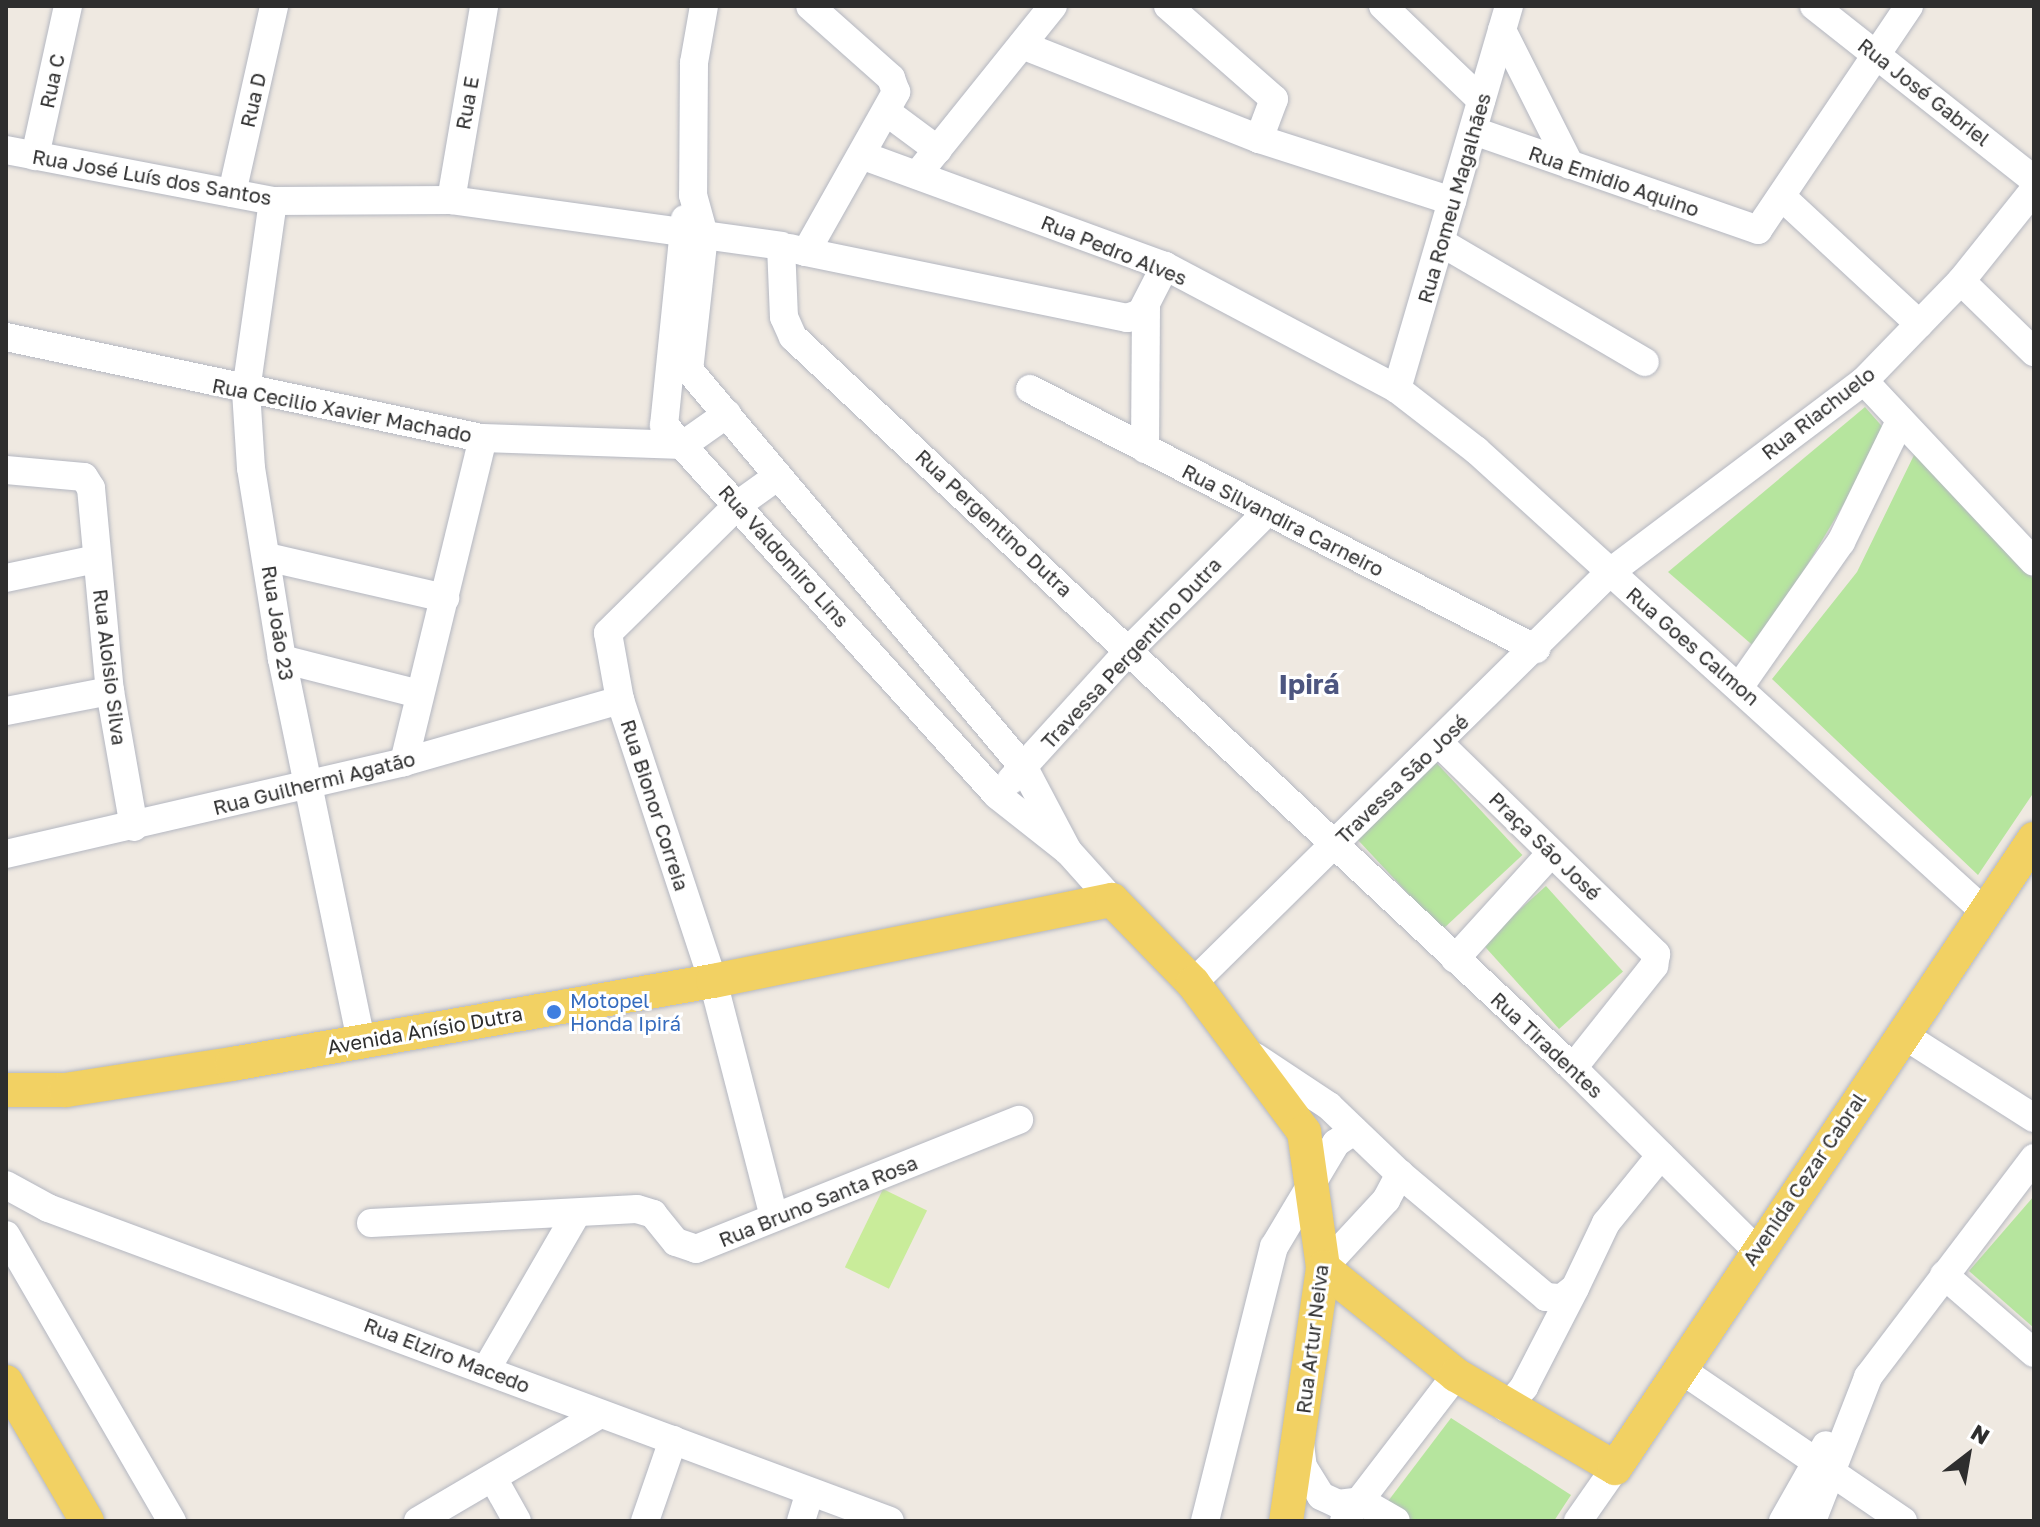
<!DOCTYPE html>
<html>
<head>
<meta charset="utf-8">
<style>
  body { margin:0 }
  #map { position:relative; width:2040px; height:1527px; overflow:hidden; background:#efe9e1; font-family:"Golos Text",sans-serif }
  div>[style] { position:absolute }
  .green>* { inset:0; background:#b6e59e; transform-origin:0 0 }
  .pitch>* { inset:0; background:#c9ec9a; transform-origin:0 0 }
  .roads { filter:drop-shadow(0 0 2px #b4b7c1) drop-shadow(0 0 2px #b4b7c1) }
  .minor>* { height:28px; margin:-14px; padding:0 14px; transform-origin:14px; border-radius:14px; background:#fff }
  .major>* { height:34px; margin:-17px; padding:0 17px; transform-origin:17px; border-radius:17px; background:#f2d163 }
  .dots>* { width:22px; height:22px; translate:-50% -50%; box-sizing:border-box; border:4px solid #fff; border-radius:50% }
  span { translate:-50% -50%; white-space:nowrap; text-align:center; line-height:1.15; -webkit-text-stroke:6px #fff; paint-order:stroke }
  .street-label { font-size:20px; color:#2e2e2e }
  .shop-label { font-size:20px; color:#366cbe }
  .left { translate:0 -50%; text-align:left }
  .district-label { font-size:28px; color:#4d5680; font-weight:700 }
  .frame { position:absolute; inset:0; border:8px solid #2e2e2e; pointer-events:none }
  .north { position:absolute; left:1928px; top:1415px; width:80px; height:80px; -webkit-text-stroke:6px #fff; paint-order:stroke; rotate:31deg; font-size:22px; font-weight:700; line-height:32px; text-align:center; color:#2e2e2e }
  .north::after { content:''; display:block; margin:auto; width:28px; height:36px; background:#2e2e2e; clip-path:polygon(50% 0,100% 100%,50% 72%,0 100%) }
</style>
</head>
<body>
<div id="map">
  <div class="green">
    <i style="clip-path:polygon(1865px 407px,1887px 432px,1757px 649px,1668px 572px)"></i>
    <i style="clip-path:polygon(1916px 451px,2034px 580px,2034px 792px,1978px 875px,1772px 679px,1857px 572px)"></i>
    <i style="left:1431px;top:757px;width:134px;height:110px;rotate:47deg"></i>
    <i style="left:1546px;top:886px;width:115px;height:86px;rotate:48deg"></i>
    <i style="clip-path:polygon(2034px 1196px,2034px 1328px,1969px 1271px)"></i>
    <i style="clip-path:polygon(1451px 1418px,1571px 1495px,1554px 1521px,1373px 1521px)"></i>
  </div>
  <div class="pitch">
    <i style="left:883px;top:1189px;width:49px;height:87px;rotate:26deg"></i>
  </div>
  <div class="roads">
    <div class="minor">
      <i style="left:704px;top:6px;width:58px;rotate:100deg"></i>
      <i style="left:694px;top:63px;width:132px;rotate:90.4deg"></i>
      <i style="left:693px;top:195px;width:41px;rotate:74.6deg"></i>
      <i style="left:704px;top:235px;width:136px;rotate:96.3deg"></i>
      <i style="left:689px;top:370px;width:520px;rotate:49.91deg"></i>
      <i style="left:1024px;top:768px;width:94px;rotate:62.1deg"></i>
      <i style="left:1168px;top:6px;width:141px;rotate:41.3deg"></i>
      <i style="left:1274px;top:99px;width:43px;rotate:110.6deg"></i>
      <i style="left:1383px;top:6px;width:136px;rotate:43.8deg"></i>
      <i style="left:1814px;top:6px;width:280px;rotate:38.3deg"></i>
      <i style="left:1502px;top:30px;width:151px;rotate:63.3deg"></i>
      <i style="left:1022px;top:45px;width:255px;rotate:21.6deg"></i>
      <i style="left:1259px;top:139px;width:203px;rotate:17.8deg"></i>
      <i style="left:888px;top:113px;width:62px;rotate:36.5deg"></i>
      <i style="left:1474px;top:131px;width:301px;rotate:19.2deg"></i>
      <i style="left:1758px;top:230px;width:270px;rotate:-56deg"></i>
      <i style="left:6px;top:150px;width:272px;rotate:10.8deg"></i>
      <i style="left:273px;top:201px;width:178px;rotate:-0.3deg"></i>
      <i style="left:451px;top:200px;width:333px;rotate:7.9deg"></i>
      <i style="left:781px;top:246px;width:71px;rotate:87.6deg"></i>
      <i style="left:784px;top:317px;width:22px;rotate:66deg"></i>
      <i style="left:793px;top:337px;width:1069px;rotate:43.14deg"></i>
      <i style="left:1573px;top:1068px;width:258px;rotate:44.8deg"></i>
      <i style="left:35px;top:156px;width:154px;rotate:-77.6deg"></i>
      <i style="left:864px;top:156px;width:320px;rotate:20.1deg"></i>
      <i style="left:1165px;top:266px;width:263px;rotate:27.9deg"></i>
      <i style="left:1397px;top:389px;width:100px;rotate:37.7deg"></i>
      <i style="left:1476px;top:450px;width:685px;rotate:42.22deg"></i>
      <i style="left:917px;top:175px;width:217px;rotate:-51.2deg"></i>
      <i style="left:232px;top:193px;width:192px;rotate:-77.3deg"></i>
      <i style="left:1782px;top:197px;width:187px;rotate:42.8deg"></i>
      <i style="left:451px;top:200px;width:197px;rotate:-80.3deg"></i>
      <i style="left:273px;top:201px;width:192px;rotate:98.1deg"></i>
      <i style="left:246px;top:391px;width:77px;rotate:86.3deg"></i>
      <i style="left:251px;top:468px;width:193px;rotate:80.8deg"></i>
      <i style="left:282px;top:659px;width:390px;rotate:78.3deg"></i>
      <i style="left:685px;top:219px;width:207px;rotate:95.8deg"></i>
      <i style="left:664px;top:425px;width:498px;rotate:48deg"></i>
      <i style="left:997px;top:795px;width:90px;rotate:38.3deg"></i>
      <i style="left:1068px;top:851px;width:66px;rotate:48.1deg"></i>
      <i style="left:1442px;top:243px;width:235px;rotate:30.4deg"></i>
      <i style="left:790px;top:248px;width:16px;rotate:14deg"></i>
      <i style="left:806px;top:252px;width:184px;rotate:-60.6deg"></i>
      <i style="left:896px;top:92px;width:15px;rotate:-110deg"></i>
      <i style="left:891px;top:78px;width:108px;rotate:-138.4deg"></i>
      <i style="left:806px;top:252px;width:328px;rotate:11.6deg"></i>
      <i style="left:1127px;top:318px;width:15px;rotate:-20deg"></i>
      <i style="left:1141px;top:313px;width:53px;rotate:-62.9deg"></i>
      <i style="left:1961px;top:281px;width:102px;rotate:44.2deg"></i>
      <i style="left:6px;top:337px;width:488px;rotate:12deg"></i>
      <i style="left:483px;top:438px;width:200px;rotate:2deg"></i>
      <i style="left:683px;top:445px;width:54px;rotate:-35.2deg"></i>
      <i style="left:1864px;top:381px;width:248px;rotate:46.8deg"></i>
      <i style="left:1030px;top:389px;width:569px;rotate:27.2deg"></i>
      <i style="left:1397px;top:389px;width:399px;rotate:-73.7deg"></i>
      <i style="left:1145px;top:449px;width:144px;rotate:-89.6deg"></i>
      <i style="left:6px;top:470px;width:78px;rotate:5.1deg"></i>
      <i style="left:84px;top:477px;width:13px;rotate:58deg"></i>
      <i style="left:91px;top:488px;width:204px;rotate:84.7deg"></i>
      <i style="left:110px;top:691px;width:138px;rotate:80deg"></i>
      <i style="left:267px;top:557px;width:183px;rotate:13deg"></i>
      <i style="left:6px;top:578px;width:92px;rotate:-11.9deg"></i>
      <i style="left:282px;top:659px;width:141px;rotate:14.3deg"></i>
      <i style="left:1740px;top:686px;width:176px;rotate:-55deg"></i>
      <i style="left:1841px;top:542px;width:135px;rotate:-64deg"></i>
      <i style="left:6px;top:711px;width:106px;rotate:-10.9deg"></i>
      <i style="left:1439px;top:743px;width:303px;rotate:44.2deg"></i>
      <i style="left:1656px;top:954px;width:12px;rotate:99deg"></i>
      <i style="left:1654px;top:966px;width:130px;rotate:128.5deg"></i>
      <i style="left:404px;top:762px;width:333px;rotate:-76.3deg"></i>
      <i style="left:1011px;top:780px;width:177px;rotate:-47.7deg"></i>
      <i style="left:1130px;top:649px;width:194px;rotate:-45deg"></i>
      <i style="left:6px;top:854px;width:408px;rotate:-13deg"></i>
      <i style="left:404px;top:762px;width:225px;rotate:-16deg"></i>
      <i style="left:1455px;top:959px;width:143px;rotate:-47.8deg"></i>
      <i style="left:1193px;top:983px;width:584px;rotate:-44.58deg"></i>
      <i style="left:1609px;top:573px;width:319px;rotate:-37deg"></i>
      <i style="left:1864px;top:381px;width:139px;rotate:-45.9deg"></i>
      <i style="left:1961px;top:281px;width:117px;rotate:-51.3deg"></i>
      <i style="left:1902px;top:1034px;width:156px;rotate:32.5deg"></i>
      <i style="left:1255px;top:1057px;width:89px;rotate:33.5deg"></i>
      <i style="left:1329px;top:1106px;width:98px;rotate:43.8deg"></i>
      <i style="left:1400px;top:1174px;width:191px;rotate:40.1deg"></i>
      <i style="left:1546px;top:1297px;width:16px;rotate:4deg"></i>
      <i style="left:1562px;top:1298px;width:16px;rotate:-38deg"></i>
      <i style="left:1575px;top:1288px;width:72px;rotate:-64.5deg"></i>
      <i style="left:1606px;top:1223px;width:87px;rotate:-51deg"></i>
      <i style="left:6px;top:1185px;width:48px;rotate:28.7deg"></i>
      <i style="left:48px;top:1208px;width:898px;rotate:20.39deg"></i>
      <i style="left:774px;top:1217px;width:244px;rotate:-104.5deg"></i>
      <i style="left:713px;top:981px;width:296px;rotate:-108.3deg"></i>
      <i style="left:620px;top:700px;width:68px;rotate:-100.2deg"></i>
      <i style="left:608px;top:633px;width:184px;rotate:-44.6deg"></i>
      <i style="left:739px;top:504px;width:48px;rotate:-35.7deg"></i>
      <i style="left:371px;top:1223px;width:266px;rotate:-3deg"></i>
      <i style="left:637px;top:1209px;width:17px;rotate:17deg"></i>
      <i style="left:653px;top:1214px;width:36px;rotate:51deg"></i>
      <i style="left:676px;top:1242px;width:21px;rotate:19deg"></i>
      <i style="left:696px;top:1249px;width:348px;rotate:-21.8deg"></i>
      <i style="left:6px;top:1235px;width:331px;rotate:59.9deg"></i>
      <i style="left:1323px;top:1268px;width:93px;rotate:-47.2deg"></i>
      <i style="left:1386px;top:1200px;width:30px;rotate:-62deg"></i>
      <i style="left:1944px;top:1275px;width:119px;rotate:40.9deg"></i>
      <i style="left:487px;top:1368px;width:179px;rotate:-59.9deg"></i>
      <i style="left:1680px;top:1369px;width:270px;rotate:34.3deg"></i>
      <i style="left:1506px;top:1408px;width:28px;rotate:-49deg"></i>
      <i style="left:1524px;top:1387px;width:111px;rotate:-62.7deg"></i>
      <i style="left:1300px;top:1444px;width:23px;rotate:83deg"></i>
      <i style="left:1303px;top:1467px;width:34px;rotate:58deg"></i>
      <i style="left:1321px;top:1496px;width:19px;rotate:25deg"></i>
      <i style="left:1338px;top:1504px;width:23px;rotate:-7deg"></i>
      <i style="left:1361px;top:1501px;width:40px;rotate:29.7deg"></i>
      <i style="left:493px;top:1478px;width:49px;rotate:60.8deg"></i>
      <i style="left:418px;top:1521px;width:210px;rotate:-30.4deg"></i>
      <i style="left:645px;top:1521px;width:86px;rotate:-70.9deg"></i>
      <i style="left:801px;top:1521px;width:30px;rotate:-73deg"></i>
      <i style="left:1205px;top:1521px;width:283px;rotate:-75.9deg"></i>
      <i style="left:1274px;top:1247px;width:121px;rotate:-59.2deg"></i>
      <i style="left:1336px;top:1143px;width:22px;rotate:-34deg"></i>
      <i style="left:1344px;top:1521px;width:184px;rotate:-52.5deg"></i>
      <i style="left:1578px;top:1521px;width:65px;rotate:-55.1deg"></i>
      <i style="left:1783px;top:1521px;width:87px;rotate:-60.5deg"></i>
      <i style="left:1812px;top:1521px;width:155px;rotate:-68.7deg"></i>
      <i style="left:1868px;top:1377px;width:275px;rotate:-52.8deg"></i>
    </div>
    <div class="major">
      <i style="left:6px;top:1090px;width:60px"></i>
      <i style="left:66px;top:1090px;width:168px;rotate:-8.9deg"></i>
      <i style="left:232px;top:1064px;width:488px;rotate:-9.8deg"></i>
      <i style="left:713px;top:981px;width:407px;rotate:-11.5deg"></i>
      <i style="left:1112px;top:900px;width:116px;rotate:45.7deg"></i>
      <i style="left:1193px;top:983px;width:186px;rotate:53.3deg"></i>
      <i style="left:1304px;top:1132px;width:137px;rotate:82deg"></i>
      <i style="left:1323px;top:1268px;width:256px;rotate:98.3deg"></i>
      <i style="left:1323px;top:1268px;width:171px;rotate:38.8deg"></i>
      <i style="left:1456px;top:1375px;width:184px;rotate:30.3deg"></i>
      <i style="left:1615px;top:1468px;width:756px;rotate:-56.33deg"></i>
      <i style="left:6px;top:1382px;width:161px;rotate:59.8deg"></i>
    </div>
  </div>
  <div class="dots">
    <i style="left:554px;top:1012px;background:#3f7fe0"></i>
  </div>
  <div class="street-label">
    <span style="left:52px;top:81px;rotate:-78deg">Rua C</span>
    <span style="left:1924px;top:92px;rotate:38deg">Rua José Gabriel</span>
    <span style="left:253px;top:100px;rotate:-77deg">Rua D</span>
    <span style="left:467px;top:103px;rotate:-80deg">Rua E</span>
    <span style="left:152px;top:177px;rotate:10deg">Rua José Luís dos Santos</span>
    <span style="left:1614px;top:181px;rotate:19deg">Rua Emidio Aquino</span>
    <span style="left:1454px;top:198px;rotate:-74deg">Rua Romeu Magalhães</span>
    <span style="left:1114px;top:250px;rotate:22deg">Rua Pedro Alves</span>
    <span style="left:342px;top:410px;rotate:11deg">Rua Cecilio Xavier Machado</span>
    <span style="left:1818px;top:413px;rotate:-38deg">Rua Riachuelo</span>
    <span style="left:1283px;top:520px;rotate:27deg">Rua Silvandira Carneiro</span>
    <span style="left:994px;top:523px;rotate:43deg">Rua Pergentino Dutra</span>
    <span style="left:784px;top:556px;rotate:48deg">Rua Valdomiro Lins</span>
    <span style="left:278px;top:623px;rotate:81deg">Rua João 23</span>
    <span style="left:1693px;top:646px;rotate:41deg">Rua Goes Calmon</span>
    <span style="left:1131px;top:653px;rotate:-47deg">Travessa Pergentino Dutra</span>
    <span style="left:110px;top:667px;rotate:83deg">Rua Aloisio Silva</span>
    <span style="left:1402px;top:779px;rotate:-44deg">Travessa São José</span>
    <span style="left:314px;top:783px;rotate:-14deg">Rua Guilhermi Agatão</span>
    <span style="left:655px;top:805px;rotate:72deg">Rua Bionor Correia</span>
    <span style="left:1545px;top:846px;rotate:44deg">Praça São José</span>
    <span style="left:425px;top:1030px;rotate:-10deg">Avenida Anísio Dutra</span>
    <span style="left:1547px;top:1045px;rotate:43deg">Rua Tiradentes</span>
    <span style="left:1804px;top:1179px;rotate:-56deg">Avenida Cezar Cabral</span>
    <span style="left:818px;top:1201px;rotate:-22deg">Rua Bruno Santa Rosa</span>
    <span style="left:1312px;top:1339px;rotate:-83deg">Rua Artur Neiva</span>
    <span style="left:447px;top:1355px;rotate:21deg">Rua Elziro Macedo</span>
  </div>
  <div class="shop-label">
    <span class="left" style="left:570px;top:1012px">Motopel<br>Honda Ipirá</span>
  </div>
  <div class="district-label">
    <span style="left:1309px;top:684px">Ipirá</span>
  </div>
  <div class="frame"></div>
  <div class="north">N</div>
</div>
</body>
</html>
